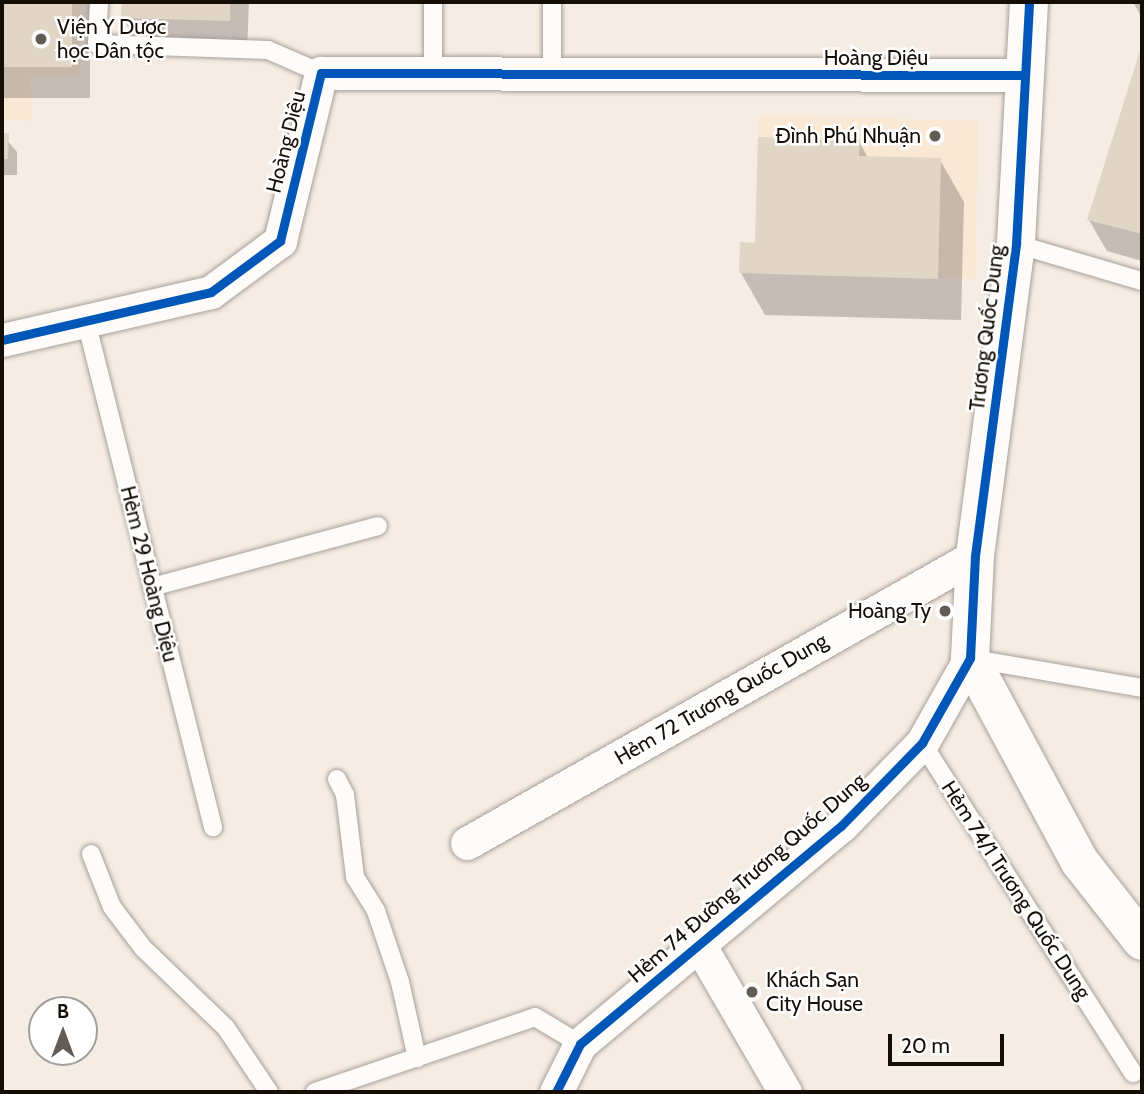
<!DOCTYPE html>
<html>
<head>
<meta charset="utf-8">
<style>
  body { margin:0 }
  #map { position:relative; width:1144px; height:1094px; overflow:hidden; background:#f5ece3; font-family:Cabin,sans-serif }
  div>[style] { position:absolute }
  .built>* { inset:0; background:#f9e8d4 }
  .shadow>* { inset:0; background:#0003; transform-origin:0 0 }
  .building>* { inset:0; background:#e1d5c5; transform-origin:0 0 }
  .roads { filter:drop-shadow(0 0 2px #a7a098) drop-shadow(0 0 2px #a7a098) }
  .lane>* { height:18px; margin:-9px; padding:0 9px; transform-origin:9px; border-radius:9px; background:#fefcfb }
  .street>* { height:33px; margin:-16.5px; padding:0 16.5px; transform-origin:16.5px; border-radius:16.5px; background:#fefcfb }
  .secondary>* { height:38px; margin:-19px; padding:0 19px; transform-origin:19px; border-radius:19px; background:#fefcfb }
  .cycleway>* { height:9px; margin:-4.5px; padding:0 4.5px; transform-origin:4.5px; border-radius:4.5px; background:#0057b8 }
  .dots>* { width:19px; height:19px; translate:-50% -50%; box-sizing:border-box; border:4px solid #fff; border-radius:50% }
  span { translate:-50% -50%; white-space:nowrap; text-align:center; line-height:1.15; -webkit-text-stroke:5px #fff; paint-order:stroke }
  .poi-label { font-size:21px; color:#140e07 }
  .left { translate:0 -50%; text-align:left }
  .right { translate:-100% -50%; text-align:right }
  .street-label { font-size:21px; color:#140e07 }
  .frame { position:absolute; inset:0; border:4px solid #140e07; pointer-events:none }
  .north { position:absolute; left:28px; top:996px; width:70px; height:70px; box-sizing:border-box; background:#fff; border:2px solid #a19f9c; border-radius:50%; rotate:0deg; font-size:19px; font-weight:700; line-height:28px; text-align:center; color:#140e07 }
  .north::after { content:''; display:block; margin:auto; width:24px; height:32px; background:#635c54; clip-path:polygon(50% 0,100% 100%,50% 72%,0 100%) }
  .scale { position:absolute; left:888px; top:1034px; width:116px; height:32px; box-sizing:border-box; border:4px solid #140e07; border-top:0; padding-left:9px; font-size:21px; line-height:24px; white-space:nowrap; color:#140e07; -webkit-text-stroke:5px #fff; paint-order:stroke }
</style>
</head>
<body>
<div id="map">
  <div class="built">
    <i style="clip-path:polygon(2px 2px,81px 2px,79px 75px,30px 77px,33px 121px,2px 120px)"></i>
    <i style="clip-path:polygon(759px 115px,978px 121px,976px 279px,739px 273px,740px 242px,755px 242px)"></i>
  </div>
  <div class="shadow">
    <i style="left:2px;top:2px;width:88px;height:96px"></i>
    <i style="clip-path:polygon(123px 2px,249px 2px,247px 52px,141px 49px,123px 18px)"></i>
    <i style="clip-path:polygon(1133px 2px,1142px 2px,1142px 18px)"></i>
    <i style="clip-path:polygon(1142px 46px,1142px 261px,1107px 251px,1089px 220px)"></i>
    <i style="clip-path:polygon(2px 134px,17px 152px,17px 175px,2px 175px)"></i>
    <i style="clip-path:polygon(859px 141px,868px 158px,940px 160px,964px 202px,961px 320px,765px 315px,741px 273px,757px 244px)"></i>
  </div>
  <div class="building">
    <i style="left:2px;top:2px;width:70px;height:65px"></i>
    <i style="clip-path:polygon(122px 2px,230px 2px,230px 21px,121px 18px)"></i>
    <i style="clip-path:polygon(1142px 44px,1142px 234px,1087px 220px)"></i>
    <i style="clip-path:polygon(2px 133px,9px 133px,8px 159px,2px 159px)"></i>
    <i style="clip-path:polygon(758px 137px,860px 140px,859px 156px,941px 158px,938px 279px,739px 273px,740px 242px,755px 243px)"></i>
  </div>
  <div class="roads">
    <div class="lane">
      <i style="left:99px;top:2px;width:42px;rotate:92.7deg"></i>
      <i style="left:97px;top:44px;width:171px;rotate:2deg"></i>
      <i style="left:268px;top:50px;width:58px;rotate:23.5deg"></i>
      <i style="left:433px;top:2px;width:76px;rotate:90deg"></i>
      <i style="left:552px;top:2px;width:75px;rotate:90deg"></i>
      <i style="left:1016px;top:244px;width:131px;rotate:16.4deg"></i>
      <i style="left:86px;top:321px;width:522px;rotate:75.91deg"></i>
      <i style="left:152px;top:587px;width:234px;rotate:-15.1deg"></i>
      <i style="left:973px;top:659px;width:171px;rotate:9.7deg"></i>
      <i style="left:922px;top:743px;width:392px;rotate:57.4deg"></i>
      <i style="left:337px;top:779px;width:18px;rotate:63deg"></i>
      <i style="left:345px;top:795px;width:83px;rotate:83deg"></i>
      <i style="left:355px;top:877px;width:40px;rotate:58deg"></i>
      <i style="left:376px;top:911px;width:75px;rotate:71.3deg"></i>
      <i style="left:400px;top:982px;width:78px;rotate:77.4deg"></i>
      <i style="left:91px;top:854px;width:57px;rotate:68.4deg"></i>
      <i style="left:112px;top:907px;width:51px;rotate:52.9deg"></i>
      <i style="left:143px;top:948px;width:115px;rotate:43.9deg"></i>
      <i style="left:226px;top:1028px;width:77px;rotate:56.1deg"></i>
      <i style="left:315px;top:1092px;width:232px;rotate:-18.8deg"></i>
      <i style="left:535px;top:1017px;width:52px;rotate:31deg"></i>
    </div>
    <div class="street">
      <i style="left:2px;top:340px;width:214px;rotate:-12.9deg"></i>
      <i style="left:211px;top:292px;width:86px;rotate:-36.5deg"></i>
      <i style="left:280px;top:241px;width:173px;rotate:-76.3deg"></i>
      <i style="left:321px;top:73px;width:701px;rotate:0.16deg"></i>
      <i style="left:467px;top:843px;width:583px;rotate:-29.46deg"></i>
      <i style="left:700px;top:946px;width:169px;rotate:59.8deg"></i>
      <i style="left:556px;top:1092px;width:54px;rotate:-63.4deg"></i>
      <i style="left:580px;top:1044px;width:340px;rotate:-39.9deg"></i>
      <i style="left:841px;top:826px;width:116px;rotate:-45.7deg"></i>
      <i style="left:922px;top:743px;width:98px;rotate:-60.5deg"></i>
    </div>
    <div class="secondary">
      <i style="left:1029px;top:2px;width:242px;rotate:93.1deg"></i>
      <i style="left:1016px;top:244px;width:315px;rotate:97.5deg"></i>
      <i style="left:975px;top:556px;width:102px;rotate:92.8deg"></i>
      <i style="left:970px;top:658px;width:232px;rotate:61.7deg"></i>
      <i style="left:1080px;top:862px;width:100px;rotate:51.9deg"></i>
    </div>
  </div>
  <div class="cycleway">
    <i style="left:2px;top:340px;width:214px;rotate:-12.9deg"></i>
    <i style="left:211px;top:292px;width:86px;rotate:-36.5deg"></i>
    <i style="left:280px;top:241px;width:173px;rotate:-76.3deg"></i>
    <i style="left:321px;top:73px;width:701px;rotate:0.16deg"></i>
    <i style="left:556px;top:1092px;width:54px;rotate:-63.4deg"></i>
    <i style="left:580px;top:1044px;width:340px;rotate:-39.9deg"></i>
    <i style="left:841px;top:826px;width:116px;rotate:-45.7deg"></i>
    <i style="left:922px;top:743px;width:98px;rotate:-60.5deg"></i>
    <i style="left:970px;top:658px;width:102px;rotate:-87.2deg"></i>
    <i style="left:975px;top:556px;width:315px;rotate:-82.5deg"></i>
    <i style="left:1016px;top:244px;width:242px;rotate:-86.9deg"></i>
  </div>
  <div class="dots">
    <i style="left:41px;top:39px;background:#635c54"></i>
    <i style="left:935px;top:136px;background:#635c54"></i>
    <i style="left:945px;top:611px;background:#635c54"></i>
    <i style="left:752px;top:992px;background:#635c54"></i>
  </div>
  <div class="poi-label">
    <span class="left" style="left:57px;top:39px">Viện Y Dược<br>học Dân tộc</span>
    <span class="right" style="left:921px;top:136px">Đình Phú Nhuận</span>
    <span class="right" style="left:931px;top:611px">Hoàng Ty</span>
    <span class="left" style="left:766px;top:992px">Khách Sạn<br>City House</span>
  </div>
  <div class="street-label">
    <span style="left:876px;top:58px">Hoàng Diệu</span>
    <span style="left:286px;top:142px;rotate:-76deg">Hoàng Diệu</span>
    <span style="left:987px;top:328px;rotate:-83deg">Trương Quốc Dung</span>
    <span style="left:149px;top:574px;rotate:76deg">Hẻm 29 Hoàng Diệu</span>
    <span style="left:721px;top:699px;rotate:-30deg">Hẻm 72 Trương Quốc Dung</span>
    <span style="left:747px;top:878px;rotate:-41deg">Hẻm 74 Đường Trương Quốc Dung</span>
    <span style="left:1016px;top:890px;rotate:57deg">Hẻm 74/1 Trương Quốc Dung</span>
  </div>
  <div class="frame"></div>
  <div class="north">B</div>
  <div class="scale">20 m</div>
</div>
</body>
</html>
